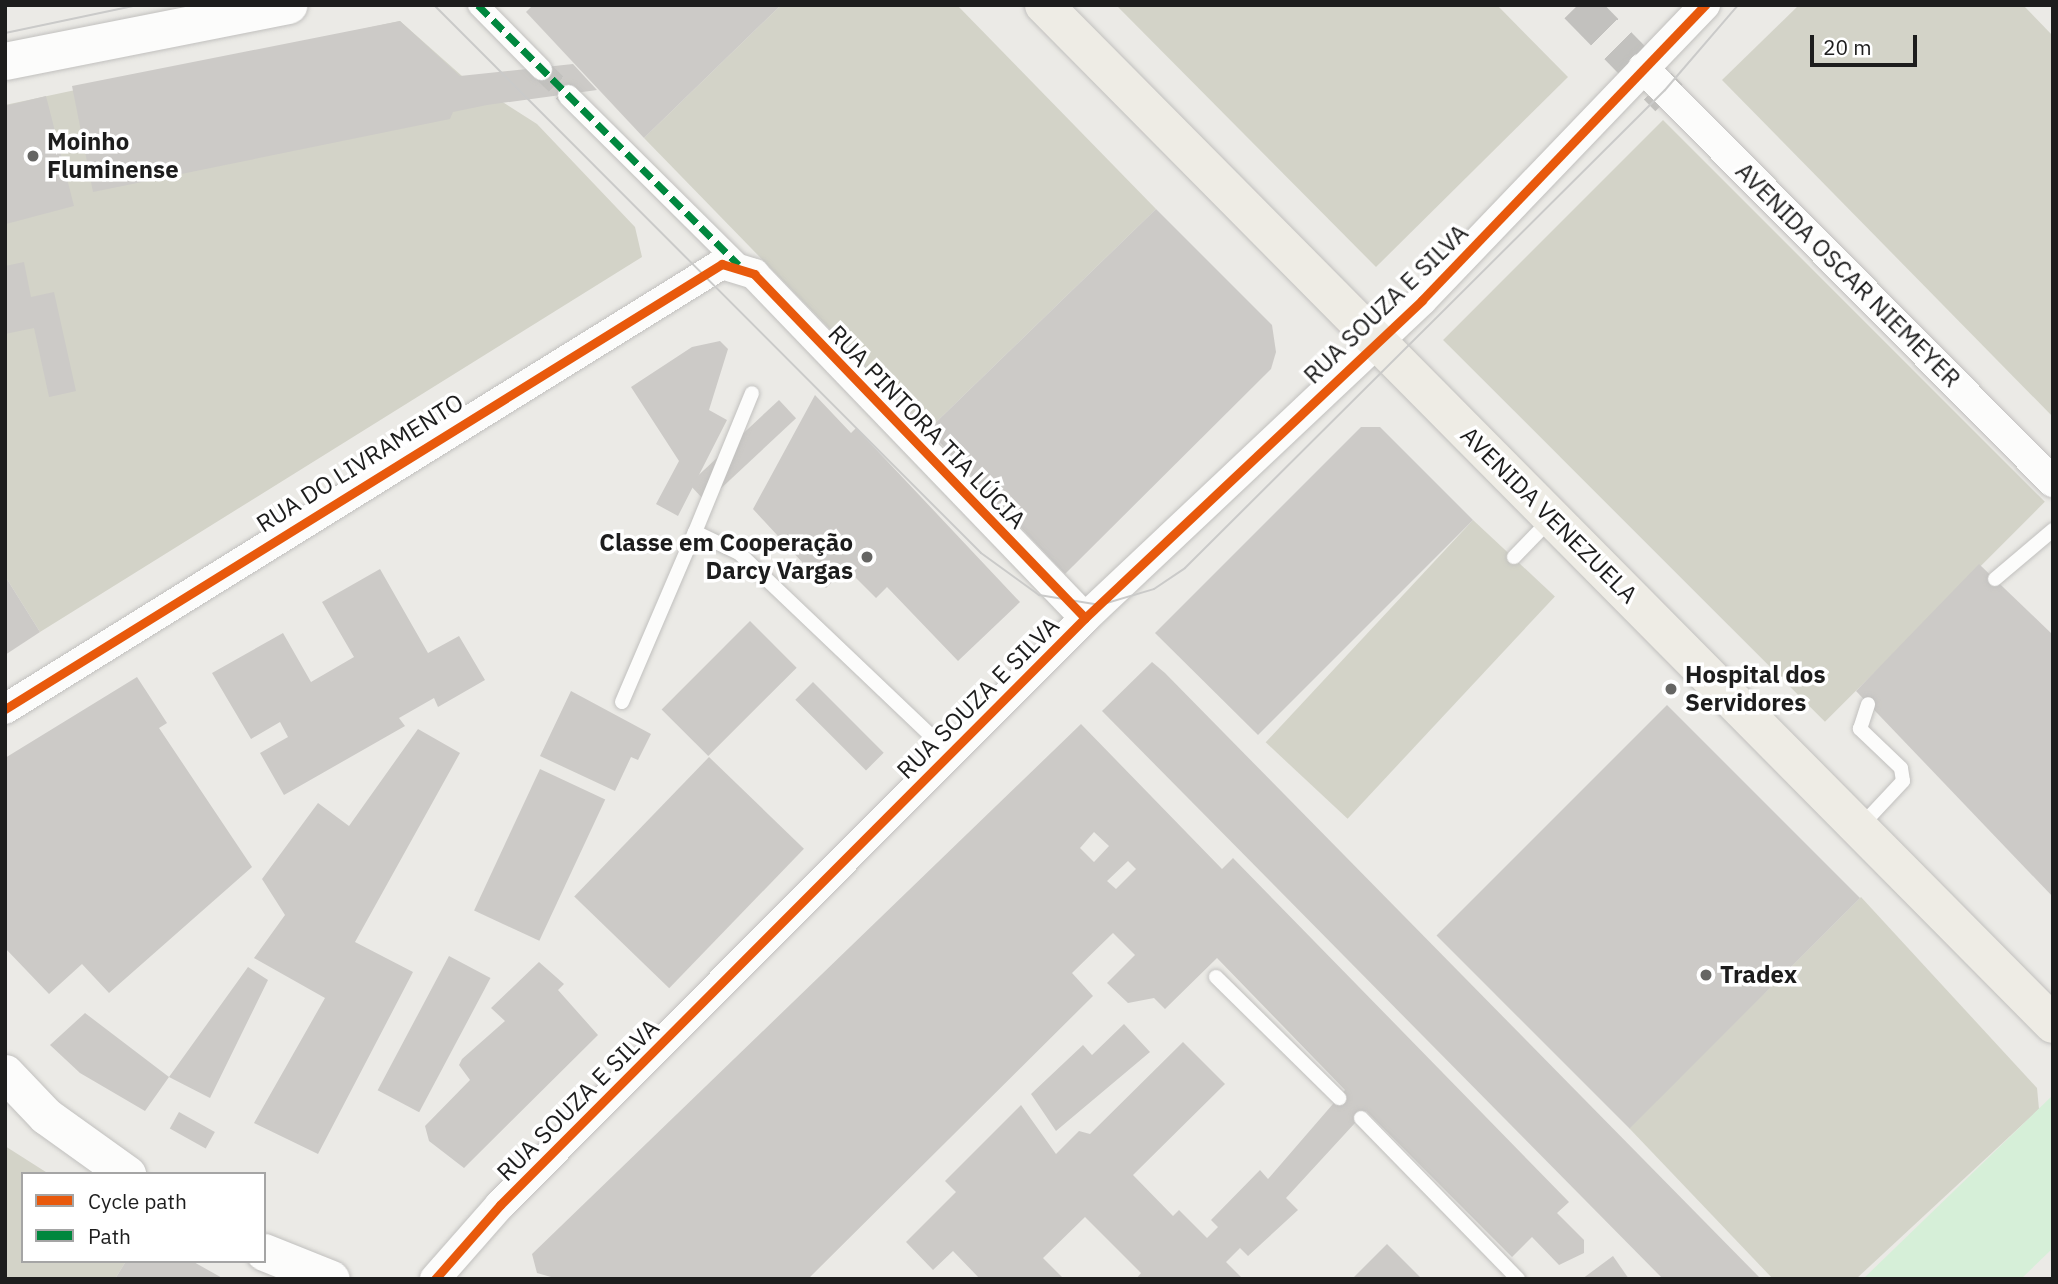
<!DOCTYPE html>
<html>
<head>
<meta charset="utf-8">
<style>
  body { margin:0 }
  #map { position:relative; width:2058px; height:1284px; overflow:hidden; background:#ebeae6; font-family:"IBM Plex Sans",sans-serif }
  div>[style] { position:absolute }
  .construction>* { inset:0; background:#d3d3c8; transform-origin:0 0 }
  .park>* { inset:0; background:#d6efd8 }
  .building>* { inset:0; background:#cccac7; transform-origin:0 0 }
  .pedestrian-tunnel>* { height:21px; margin-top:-10.5px; transform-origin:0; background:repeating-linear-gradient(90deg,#c2c1be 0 21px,transparent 0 31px) }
  .primary-tunnel>* { height:38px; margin-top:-19px; transform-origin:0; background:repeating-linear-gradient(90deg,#c2c1be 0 38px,transparent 0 57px) }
  .roads { filter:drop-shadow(0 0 2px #c1c0be) drop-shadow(0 0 2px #c1c0be) }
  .service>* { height:14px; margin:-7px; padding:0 7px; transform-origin:7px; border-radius:7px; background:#fcfcfb }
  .pedestrian>* { height:21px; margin:-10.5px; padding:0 10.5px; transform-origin:10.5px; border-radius:10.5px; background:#fcfcfb }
  .minor>* { height:30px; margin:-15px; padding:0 15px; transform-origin:15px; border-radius:15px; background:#fcfcfb }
  .tertiary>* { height:37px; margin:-18.5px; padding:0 18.5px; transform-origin:18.5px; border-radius:18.5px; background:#fcfcfb }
  .primary>* { height:38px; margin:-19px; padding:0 19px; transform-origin:19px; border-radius:19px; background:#eeece5 }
  .tram>* { height:2px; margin:-1px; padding:0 1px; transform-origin:1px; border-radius:1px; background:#cacac9 }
  .quiet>* { height:7px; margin-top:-3.5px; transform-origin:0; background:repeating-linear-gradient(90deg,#00873e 0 14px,transparent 0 21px) }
  .cycleway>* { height:9px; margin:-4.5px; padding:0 4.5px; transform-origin:4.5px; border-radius:4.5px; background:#e8590c }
  .dots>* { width:19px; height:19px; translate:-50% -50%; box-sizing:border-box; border:4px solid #fff; border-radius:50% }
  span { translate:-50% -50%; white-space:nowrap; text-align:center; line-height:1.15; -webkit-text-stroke:7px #fff; paint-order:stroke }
  .poi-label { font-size:24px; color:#1d1d1d; font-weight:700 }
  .left { translate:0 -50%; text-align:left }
  .right { translate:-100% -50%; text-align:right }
  .street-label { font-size:24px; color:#1d1d1d }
  .frame { position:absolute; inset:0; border:7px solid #1d1d1d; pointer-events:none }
  .legend { position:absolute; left:21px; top:1172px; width:245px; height:91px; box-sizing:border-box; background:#fff; border:2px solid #a5a5a5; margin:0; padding:9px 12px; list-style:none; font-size:21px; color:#1d1d1d }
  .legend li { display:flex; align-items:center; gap:14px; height:35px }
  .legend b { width:35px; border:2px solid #a5a5a5 }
  .scale { position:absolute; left:1810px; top:35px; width:107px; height:32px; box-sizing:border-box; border:4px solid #1d1d1d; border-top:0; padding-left:9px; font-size:21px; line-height:24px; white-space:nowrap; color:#1d1d1d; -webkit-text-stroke:5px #fff; paint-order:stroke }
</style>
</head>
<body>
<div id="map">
  <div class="construction">
    <i style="clip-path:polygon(781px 5px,957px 5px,1156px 209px,928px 430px,644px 138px)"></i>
    <i style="clip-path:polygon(1116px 5px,1497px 5px,1568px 77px,1376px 267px)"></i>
    <i style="clip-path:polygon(1799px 5px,2023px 5px,2053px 36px,2053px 417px,1722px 80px)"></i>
    <i style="clip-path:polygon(400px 21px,462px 76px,537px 124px,635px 227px,642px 257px,40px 632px,5px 576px,5px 105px)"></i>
    <i style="left:1663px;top:120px;width:540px;height:311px;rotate:45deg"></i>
    <i style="left:1473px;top:520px;width:112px;height:304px;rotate:43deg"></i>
    <i style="clip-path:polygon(1861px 897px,2037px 1088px,2039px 1109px,1856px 1279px,1773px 1279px,1629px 1128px)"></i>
    <i style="clip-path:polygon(5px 1146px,49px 1174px,23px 1174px,23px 1261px,126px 1261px,115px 1279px,5px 1279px)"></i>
  </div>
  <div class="park">
    <i style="clip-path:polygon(2053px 1095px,2053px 1248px,2021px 1279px,1863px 1279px)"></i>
  </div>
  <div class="building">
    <i style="clip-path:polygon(533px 5px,781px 5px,644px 138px,526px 12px)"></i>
    <i style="clip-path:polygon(400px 21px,460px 76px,573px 64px,597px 90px,487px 105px,453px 112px,450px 119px,93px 192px,72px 86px)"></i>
    <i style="clip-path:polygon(46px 96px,74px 206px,6px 224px,5px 106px)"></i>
    <i style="clip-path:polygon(1156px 209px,1272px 325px,1276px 352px,1271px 369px,1065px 574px,928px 430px)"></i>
    <i style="clip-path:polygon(24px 262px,31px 297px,54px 292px,76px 391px,49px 397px,34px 328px,5px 334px,5px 266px)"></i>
    <i style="clip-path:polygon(720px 341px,728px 349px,709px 410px,727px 420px,678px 516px,656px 504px,679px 461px,631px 387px,692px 347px)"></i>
    <i style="clip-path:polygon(815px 395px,851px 433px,856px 428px,1020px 602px,958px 661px,887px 587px,876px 598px,846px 568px,826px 588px,753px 509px)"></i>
    <i style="left:779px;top:400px;width:25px;height:123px;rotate:47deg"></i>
    <i style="clip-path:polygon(1361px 427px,1380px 427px,1473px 520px,1258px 735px,1155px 633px)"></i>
    <i style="clip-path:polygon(1979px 564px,2053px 635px,2053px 897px,1856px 691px)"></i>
    <i style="clip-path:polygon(380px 569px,428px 653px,459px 636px,485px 680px,438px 707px,434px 698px,399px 718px,405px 726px,284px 795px,260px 753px,288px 737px,280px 722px,251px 739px,212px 673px,283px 633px,311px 682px,354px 657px,322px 602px)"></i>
    <i style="clip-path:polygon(5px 576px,40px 632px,5px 655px)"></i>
    <i style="left:750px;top:621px;width:66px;height:125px;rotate:45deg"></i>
    <i style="clip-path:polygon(1152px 662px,1165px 673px,1761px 1279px,1663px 1279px,1102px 711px)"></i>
    <i style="clip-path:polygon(137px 677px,167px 723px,159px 728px,252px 867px,109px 993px,82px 964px,49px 994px,5px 948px,5px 758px)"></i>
    <i style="left:813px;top:682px;width:100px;height:25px;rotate:45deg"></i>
    <i style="clip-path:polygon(571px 691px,651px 734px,638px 760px,631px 757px,615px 791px,540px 756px)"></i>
    <i style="left:1667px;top:705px;width:273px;height:326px;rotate:45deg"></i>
    <i style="clip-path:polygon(evenodd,1081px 724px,1222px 869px,1233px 858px,1569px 1202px,1557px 1213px,1584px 1240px,1584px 1253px,1559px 1265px,1532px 1237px,1512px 1257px,1366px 1111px,1286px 1198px,1298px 1210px,1248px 1256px,1240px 1248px,1226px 1262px,1243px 1279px,1136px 1279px,1141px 1273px,1085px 1217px,1043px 1258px,1064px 1279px,980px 1279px,953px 1251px,933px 1270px,906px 1242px,956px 1192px,945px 1181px,1021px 1105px,1056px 1154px,1079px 1131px,1090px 1134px,1183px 1042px,1225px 1084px,1133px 1175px,1173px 1216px,1179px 1210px,1207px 1238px,1218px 1227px,1211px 1220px,1260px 1170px,1268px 1179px,1345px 1090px,1217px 958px,1165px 1009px,1154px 998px,1128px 1003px,1107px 983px,1135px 955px,1113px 933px,1072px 973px,1093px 996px,808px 1279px,558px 1279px,537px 1273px,532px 1254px,1081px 724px,1094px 832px,1109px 846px,1094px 862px,1080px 848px,1094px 832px,1081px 724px,1128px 861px,1136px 869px,1116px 889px,1107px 881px,1128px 861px)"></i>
    <i style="clip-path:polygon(418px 729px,460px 753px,355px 942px,413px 972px,318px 1154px,254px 1123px,325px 998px,254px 958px,285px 915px,262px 879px,318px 803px,349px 826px)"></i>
    <i style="left:709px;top:757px;width:132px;height:194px;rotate:44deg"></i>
    <i style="left:540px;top:769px;width:72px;height:156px;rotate:25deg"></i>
    <i style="left:449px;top:956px;width:47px;height:152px;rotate:28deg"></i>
    <i style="clip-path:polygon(539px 962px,564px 984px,558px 990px,598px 1035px,464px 1168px,429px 1141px,425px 1126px,470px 1080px,459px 1065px,462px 1059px,505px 1021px,491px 1008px)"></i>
    <i style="clip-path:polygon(248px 967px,268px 980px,210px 1098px,169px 1077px,145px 1111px,80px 1073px,50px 1045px,85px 1013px,169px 1077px)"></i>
    <i style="clip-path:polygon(1124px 1024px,1150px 1052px,1056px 1131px,1031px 1094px,1083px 1045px,1092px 1055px)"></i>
    <i style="left:179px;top:1112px;width:41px;height:19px;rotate:29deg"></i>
    <i style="clip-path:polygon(1387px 1244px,1422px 1279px,1352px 1279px)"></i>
    <i style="clip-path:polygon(1613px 1256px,1629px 1279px,1582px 1279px)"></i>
    <i style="clip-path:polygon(126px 1261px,192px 1261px,224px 1279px,115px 1279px)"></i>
  </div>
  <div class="pedestrian-tunnel">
    <i style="left:541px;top:69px;width:37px;rotate:44deg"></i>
  </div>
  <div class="primary-tunnel">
    <i style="left:1578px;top:5px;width:130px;rotate:45.6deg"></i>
  </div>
  <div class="roads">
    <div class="service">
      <i style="left:695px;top:532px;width:150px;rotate:-67.7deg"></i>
      <i style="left:1514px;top:557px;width:53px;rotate:-45.8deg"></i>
      <i style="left:1995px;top:579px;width:76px;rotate:-40.2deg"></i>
      <i style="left:622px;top:702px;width:185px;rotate:-66.8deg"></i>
      <i style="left:695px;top:532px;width:49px;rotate:25.5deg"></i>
      <i style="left:739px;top:553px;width:291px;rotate:43.6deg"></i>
      <i style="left:1860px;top:827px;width:63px;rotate:-46.9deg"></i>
      <i style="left:1903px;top:781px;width:13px;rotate:-99deg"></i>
      <i style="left:1901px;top:768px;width:57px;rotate:-136.4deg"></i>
      <i style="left:1860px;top:729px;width:26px;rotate:-72deg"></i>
      <i style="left:1216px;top:977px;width:173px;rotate:44.5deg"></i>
      <i style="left:1361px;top:1118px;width:225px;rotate:45.7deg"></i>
    </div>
    <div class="pedestrian">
      <i style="left:478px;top:5px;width:90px;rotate:45.5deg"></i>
      <i style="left:568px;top:95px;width:241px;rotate:44.8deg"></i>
    </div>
    <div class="minor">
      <i style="left:1643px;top:68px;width:583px;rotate:45.28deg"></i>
      <i style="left:5px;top:709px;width:844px;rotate:-31.83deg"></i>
      <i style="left:722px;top:264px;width:34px;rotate:17deg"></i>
      <i style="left:754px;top:274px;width:477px;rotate:46.1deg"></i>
      <i style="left:435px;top:1279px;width:98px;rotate:-48.7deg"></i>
      <i style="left:500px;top:1205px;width:829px;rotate:-45.1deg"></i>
      <i style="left:1085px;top:618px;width:463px;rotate:-43.3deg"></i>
      <i style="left:1422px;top:300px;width:409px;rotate:-46.2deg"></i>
    </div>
    <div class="tertiary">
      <i style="left:5px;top:61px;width:289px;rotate:-11.2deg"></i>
      <i style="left:5px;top:1073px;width:59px;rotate:46.4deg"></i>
      <i style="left:46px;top:1116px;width:100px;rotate:35.6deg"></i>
      <i style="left:264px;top:1252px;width:72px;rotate:21.9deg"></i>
    </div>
    <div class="primary">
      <i style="left:1044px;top:5px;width:1434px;rotate:45.28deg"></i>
    </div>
  </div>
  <div class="tram">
    <i style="left:434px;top:5px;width:774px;rotate:45.05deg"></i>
    <i style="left:981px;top:553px;width:72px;rotate:35.9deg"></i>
    <i style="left:1039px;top:595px;width:62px;rotate:9.3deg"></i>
    <i style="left:1100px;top:605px;width:56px;rotate:-16.5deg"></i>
    <i style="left:1154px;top:589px;width:37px;rotate:-34deg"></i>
    <i style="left:1185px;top:568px;width:677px;rotate:-44.88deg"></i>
    <i style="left:1665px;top:90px;width:112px;rotate:-49.3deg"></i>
    <i style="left:5px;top:33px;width:136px;rotate:-11.9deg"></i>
  </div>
  <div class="quiet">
    <i style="left:478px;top:5px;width:368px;rotate:44.9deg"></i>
  </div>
  <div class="cycleway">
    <i style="left:5px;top:709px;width:844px;rotate:-31.83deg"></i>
    <i style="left:722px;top:264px;width:34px;rotate:17deg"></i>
    <i style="left:754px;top:274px;width:477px;rotate:46.1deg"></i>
    <i style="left:435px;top:1279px;width:98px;rotate:-48.7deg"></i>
    <i style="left:500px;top:1205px;width:829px;rotate:-45.1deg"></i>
    <i style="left:1085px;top:618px;width:463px;rotate:-43.3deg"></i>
    <i style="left:1422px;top:300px;width:409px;rotate:-46.2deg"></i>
  </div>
  <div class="dots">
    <i style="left:33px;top:156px;background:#656563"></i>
    <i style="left:867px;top:557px;background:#656563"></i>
    <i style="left:1671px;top:689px;background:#656563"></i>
    <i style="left:1706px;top:975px;background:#656563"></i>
  </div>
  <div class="poi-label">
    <span class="left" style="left:47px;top:156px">Moinho<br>Fluminense</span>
    <span class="right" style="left:853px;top:557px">Classe em Cooperação<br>Darcy Vargas</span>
    <span class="left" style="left:1685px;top:689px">Hospital dos<br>Servidores</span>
    <span class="left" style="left:1720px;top:975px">Tradex</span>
  </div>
  <div class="street-label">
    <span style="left:1848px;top:275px;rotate:45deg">AVENIDA OSCAR NIEMEYER</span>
    <span style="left:1386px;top:304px;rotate:-44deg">RUA SOUZA E SILVA</span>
    <span style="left:927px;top:427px;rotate:46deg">RUA PINTORA TIA LÚCIA</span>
    <span style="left:360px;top:463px;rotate:-32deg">RUA DO LIVRAMENTO</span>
    <span style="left:1549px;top:515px;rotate:45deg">AVENIDA VENEZUELA</span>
    <span style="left:978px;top:698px;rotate:-45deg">RUA SOUZA E SILVA</span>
    <span style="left:578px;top:1100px;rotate:-45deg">RUA SOUZA E SILVA</span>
  </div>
  <div class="frame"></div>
  <ul class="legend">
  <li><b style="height:9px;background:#e8590c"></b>Cycle path</li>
  <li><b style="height:9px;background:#00873e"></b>Path</li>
  </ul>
  <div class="scale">20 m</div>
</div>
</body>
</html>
